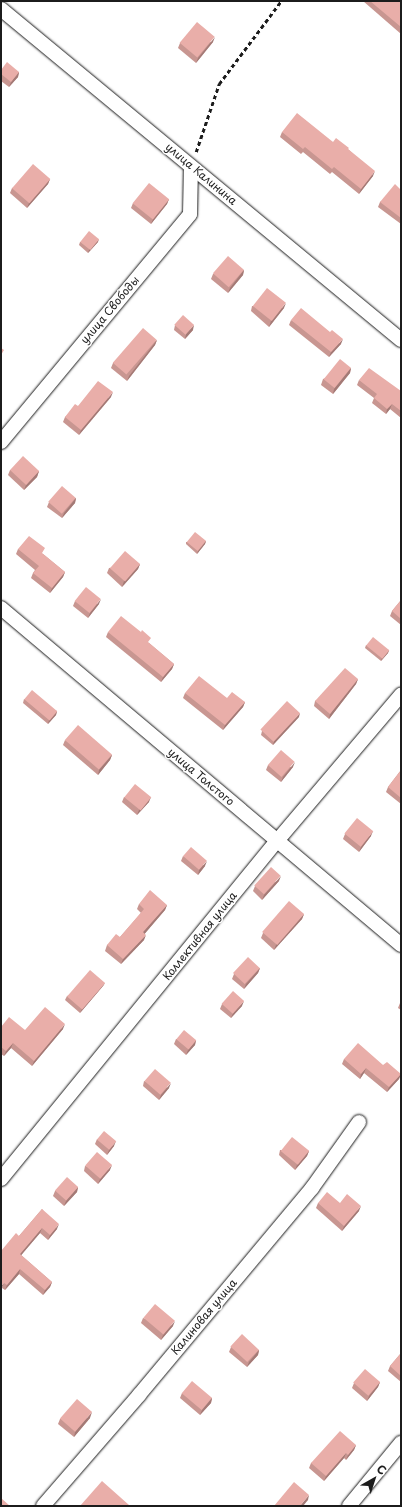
<!DOCTYPE html>
<html>
<head>
<meta charset="utf-8">
<style>
  body { margin:0 }
  #map { position:relative; width:402px; height:1507px; overflow:hidden; background:#fff; font-family:"Playpen Sans",sans-serif }
  div>[style] { position:absolute }
  .path>* { height:2.5px; margin-top:-1.25px; transform-origin:0; background:repeating-linear-gradient(90deg,#1c1c1c 0 4px,transparent 0 7px) }
  .roads { filter:drop-shadow(0 0 1px #1c1c1c) drop-shadow(0 0 1px #1c1c1c) }
  .street>* { height:14px; margin:-7px; padding:0 7px; transform-origin:7px; border-radius:7px; background:#fff }
  .wall>* { inset:0; background:#c89691 }
  .shaded-wall>* { inset:0; background:#a37a76 }
  .building>* { inset:0; background:#e9aea9; transform-origin:0 0 }
  span { translate:-50% -50%; white-space:nowrap; text-align:center; line-height:1.15; -webkit-text-stroke:3px #fff; paint-order:stroke }
  .street-label { font-size:11px; color:#1c1c1c }
  .frame { position:absolute; inset:0; border:2px solid #1c1c1c; pointer-events:none }
  .north { position:absolute; left:354px; top:1459px; width:40px; height:40px; -webkit-text-stroke:3px #fff; paint-order:stroke; rotate:39deg; font-size:11px; font-weight:700; line-height:16px; text-align:center; color:#1c1c1c }
  .north::after { content:''; display:block; margin:auto; width:14px; height:18px; background:#1c1c1c; clip-path:polygon(50% 0,100% 100%,50% 72%,0 100%) }
</style>
</head>
<body>
<div id="map">
  <div class="path">
    <i style="left:196px;top:152px;width:72px;rotate:-71.3deg"></i>
    <i style="left:219px;top:84px;width:104px;rotate:-53.2deg"></i>
  </div>
  <div class="roads">
    <div class="street">
      <i style="left:1px;top:9px;width:519px;rotate:39.61deg"></i>
      <i style="left:1px;top:442px;width:296px;rotate:-50.3deg"></i>
      <i style="left:190px;top:214px;width:47px;rotate:-88.8deg"></i>
      <i style="left:1px;top:608px;width:523px;rotate:40.11deg"></i>
      <i style="left:1px;top:1179px;width:436px;rotate:-50.8deg"></i>
      <i style="left:277px;top:841px;width:192px;rotate:-49.7deg"></i>
      <i style="left:43px;top:1506px;width:147px;rotate:-49.1deg"></i>
      <i style="left:139px;top:1395px;width:270px;rotate:-50.1deg"></i>
      <i style="left:312px;top:1188px;width:81px;rotate:-54.5deg"></i>
      <i style="left:349px;top:1506px;width:82px;rotate:-50.5deg"></i>
    </div>
  </div>
  <div class="wall">
    <i style="clip-path:polygon(363px 1px,401px 1px,401px 34px)"></i>
    <i style="clip-path:polygon(213px 42px,196px 63px,178px 48px,180px 43px)"></i>
    <i style="clip-path:polygon(1px 70px,19px 72px,18px 77px,9px 87px,1px 81px)"></i>
    <i style="clip-path:polygon(282px 132px,333px 142px,349px 150px,373px 176px,359px 194px,332px 172px,330px 174px,303px 152px,301px 154px,280px 137px)"></i>
    <i style="clip-path:polygon(50px 179px,48px 184px,27px 208px,10px 193px,12px 188px)"></i>
    <i style="clip-path:polygon(401px 190px,401px 224px,378px 207px,380px 202px)"></i>
    <i style="clip-path:polygon(169px 199px,167px 204px,151px 224px,131px 208px,133px 203px)"></i>
    <i style="clip-path:polygon(80px 242px,98px 242px,88px 253px,79px 245px)"></i>
    <i style="clip-path:polygon(244px 270px,243px 275px,228px 293px,211px 279px,213px 274px)"></i>
    <i style="clip-path:polygon(252px 306px,284px 308px,269px 327px,251px 311px)"></i>
    <i style="clip-path:polygon(291px 320px,341px 344px,329px 357px,289px 325px)"></i>
    <i style="clip-path:polygon(175px 325px,193px 330px,185px 339px,174px 330px)"></i>
    <i style="clip-path:polygon(157px 340px,155px 345px,127px 381px,111px 368px,113px 363px)"></i>
    <i style="clip-path:polygon(351px 368px,350px 373px,333px 394px,321px 385px,323px 379px)"></i>
    <i style="clip-path:polygon(359px 380px,401px 395px,401px 418px,390px 409px,386px 414px,372px 403px,374px 398px,357px 385px)"></i>
    <i style="clip-path:polygon(111px 397px,79px 435px,63px 422px,65px 417px,78px 406px)"></i>
    <i style="clip-path:polygon(10px 470px,39px 471px,37px 477px,24px 490px,8px 475px)"></i>
    <i style="clip-path:polygon(76px 498px,75px 503px,62px 518px,47px 507px,49px 502px)"></i>
    <i style="clip-path:polygon(206px 541px,205px 544px,197px 554px,186px 544px,186px 542px)"></i>
    <i style="clip-path:polygon(18px 549px,43px 554px,65px 572px,63px 577px,50px 593px,31px 578px,33px 573px,35px 570px,16px 554px)"></i>
    <i style="clip-path:polygon(140px 564px,138px 569px,122px 587px,107px 573px,109px 568px)"></i>
    <i style="clip-path:polygon(401px 600px,401px 625px,390px 616px,392px 611px)"></i>
    <i style="clip-path:polygon(75px 601px,99px 604px,88px 618px,73px 606px)"></i>
    <i style="clip-path:polygon(108px 632px,149px 643px,174px 664px,172px 669px,161px 682px,106px 637px)"></i>
    <i style="clip-path:polygon(366px 645px,389px 650px,388px 653px,381px 661px,365px 648px)"></i>
    <i style="clip-path:polygon(358px 679px,356px 684px,329px 719px,314px 706px,315px 701px)"></i>
    <i style="clip-path:polygon(185px 693px,227px 698px,245px 702px,243px 707px,223px 730px,183px 698px)"></i>
    <i style="clip-path:polygon(24px 699px,57px 711px,56px 715px,48px 724px,23px 703px)"></i>
    <i style="clip-path:polygon(299px 717px,273px 745px,261px 735px,262px 731px)"></i>
    <i style="clip-path:polygon(65px 740px,112px 755px,110px 760px,98px 775px,63px 745px)"></i>
    <i style="clip-path:polygon(268px 765px,293px 767px,281px 782px,266px 770px)"></i>
    <i style="clip-path:polygon(401px 770px,401px 804px,386px 792px,388px 787px)"></i>
    <i style="clip-path:polygon(124px 797px,149px 802px,137px 815px,122px 802px)"></i>
    <i style="clip-path:polygon(345px 834px,371px 836px,359px 852px,343px 839px)"></i>
    <i style="clip-path:polygon(183px 856px,205px 866px,198px 875px,181px 861px)"></i>
    <i style="clip-path:polygon(279px 881px,262px 900px,253px 891px,255px 886px)"></i>
    <i style="clip-path:polygon(139px 904px,167px 905px,165px 910px,145px 933px,144px 940px,121px 964px,105px 951px,107px 945px,120px 937px,141px 913px,137px 909px)"></i>
    <i style="clip-path:polygon(304px 914px,302px 919px,274px 950px,261px 938px,263px 933px)"></i>
    <i style="clip-path:polygon(260px 968px,258px 973px,244px 989px,232px 979px,234px 974px)"></i>
    <i style="clip-path:polygon(105px 983px,103px 986px,80px 1013px,65px 1000px,67px 996px)"></i>
    <i style="clip-path:polygon(401px 1001px,401px 1010px,398px 1008px,400px 1003px)"></i>
    <i style="clip-path:polygon(222px 1004px,242px 1006px,231px 1018px,220px 1009px)"></i>
    <i style="clip-path:polygon(1px 1027px,25px 1030px,63px 1029px,32px 1066px,11px 1048px,4px 1056px,1px 1054px)"></i>
    <i style="clip-path:polygon(176px 1039px,196px 1040px,195px 1045px,186px 1055px,174px 1044px)"></i>
    <i style="clip-path:polygon(344px 1059px,383px 1065px,401px 1074px,399px 1079px,387px 1092px,364px 1073px,360px 1079px,342px 1064px)"></i>
    <i style="clip-path:polygon(144px 1081px,169px 1088px,159px 1100px,143px 1086px)"></i>
    <i style="clip-path:polygon(97px 1139px,114px 1146px,107px 1155px,95px 1144px)"></i>
    <i style="clip-path:polygon(280px 1150px,309px 1151px,307px 1156px,295px 1170px,279px 1155px)"></i>
    <i style="clip-path:polygon(85px 1166px,110px 1170px,98px 1184px,84px 1171px)"></i>
    <i style="clip-path:polygon(78px 1187px,77px 1192px,64px 1206px,53px 1196px,55px 1191px)"></i>
    <i style="clip-path:polygon(318px 1203px,340px 1203px,359px 1211px,342px 1231px,316px 1208px)"></i>
    <i style="clip-path:polygon(42px 1209px,57px 1229px,48px 1240px,40px 1233px,21px 1255px,52px 1282px,50px 1287px,43px 1295px,19px 1274px,5px 1290px,2px 1288px,19px 1236px)"></i>
    <i style="clip-path:polygon(143px 1318px,173px 1326px,161px 1340px,141px 1323px)"></i>
    <i style="clip-path:polygon(231px 1347px,259px 1350px,258px 1355px,247px 1367px,229px 1352px)"></i>
    <i style="clip-path:polygon(401px 1353px,401px 1382px,388px 1371px,390px 1366px)"></i>
    <i style="clip-path:polygon(380px 1382px,378px 1387px,367px 1401px,352px 1388px,354px 1383px)"></i>
    <i style="clip-path:polygon(182px 1393px,212px 1398px,211px 1403px,200px 1415px,180px 1398px)"></i>
    <i style="clip-path:polygon(90px 1418px,74px 1437px,58px 1424px,60px 1419px)"></i>
    <i style="clip-path:polygon(356px 1445px,354px 1450px,346px 1460px,344px 1458px,324px 1481px,309px 1468px,311px 1463px)"></i>
  </div>
  <div class="shaded-wall">
    <i style="clip-path:polygon(215px 37px,213px 42px,196px 63px,198px 58px)"></i>
    <i style="clip-path:polygon(19px 72px,18px 77px,9px 87px,11px 82px)"></i>
    <i style="clip-path:polygon(375px 171px,373px 176px,359px 194px,361px 189px)"></i>
    <i style="clip-path:polygon(50px 179px,48px 184px,27px 208px,29px 203px)"></i>
    <i style="clip-path:polygon(169px 199px,167px 204px,151px 224px,153px 219px)"></i>
    <i style="clip-path:polygon(99px 239px,98px 242px,88px 253px,89px 250px)"></i>
    <i style="clip-path:polygon(244px 270px,243px 275px,228px 293px,230px 288px)"></i>
    <i style="clip-path:polygon(286px 303px,284px 308px,269px 327px,271px 321px)"></i>
    <i style="clip-path:polygon(194px 325px,193px 330px,185px 339px,186px 334px)"></i>
    <i style="clip-path:polygon(343px 339px,341px 344px,329px 357px,331px 352px)"></i>
    <i style="clip-path:polygon(157px 340px,155px 345px,127px 381px,129px 376px)"></i>
    <i style="clip-path:polygon(351px 368px,350px 373px,333px 394px,334px 389px)"></i>
    <i style="clip-path:polygon(113px 392px,111px 397px,79px 435px,81px 430px)"></i>
    <i style="clip-path:polygon(392px 404px,390px 409px,386px 414px,387px 409px)"></i>
    <i style="clip-path:polygon(39px 471px,37px 477px,24px 490px,26px 485px)"></i>
    <i style="clip-path:polygon(76px 498px,75px 503px,62px 518px,64px 513px)"></i>
    <i style="clip-path:polygon(206px 541px,205px 544px,197px 554px,198px 551px)"></i>
    <i style="clip-path:polygon(140px 564px,138px 569px,122px 587px,124px 581px)"></i>
    <i style="clip-path:polygon(65px 572px,63px 577px,50px 593px,52px 588px)"></i>
    <i style="clip-path:polygon(101px 599px,99px 604px,88px 618px,90px 613px)"></i>
    <i style="clip-path:polygon(389px 650px,388px 653px,381px 661px,382px 658px)"></i>
    <i style="clip-path:polygon(174px 664px,172px 669px,161px 682px,163px 677px)"></i>
    <i style="clip-path:polygon(358px 679px,356px 684px,329px 719px,330px 714px)"></i>
    <i style="clip-path:polygon(245px 702px,243px 707px,223px 730px,225px 725px)"></i>
    <i style="clip-path:polygon(57px 711px,56px 715px,48px 724px,49px 720px)"></i>
    <i style="clip-path:polygon(300px 713px,299px 717px,273px 745px,274px 741px)"></i>
    <i style="clip-path:polygon(112px 755px,110px 760px,98px 775px,99px 770px)"></i>
    <i style="clip-path:polygon(295px 762px,293px 767px,281px 782px,283px 777px)"></i>
    <i style="clip-path:polygon(151px 797px,149px 802px,137px 815px,139px 810px)"></i>
    <i style="clip-path:polygon(373px 831px,371px 836px,359px 852px,361px 847px)"></i>
    <i style="clip-path:polygon(207px 861px,205px 866px,198px 875px,199px 870px)"></i>
    <i style="clip-path:polygon(281px 876px,279px 881px,262px 900px,264px 895px)"></i>
    <i style="clip-path:polygon(167px 905px,165px 910px,142px 937px,143px 932px)"></i>
    <i style="clip-path:polygon(304px 914px,302px 919px,274px 950px,276px 945px)"></i>
    <i style="clip-path:polygon(146px 935px,144px 940px,121px 964px,123px 959px)"></i>
    <i style="clip-path:polygon(260px 968px,258px 973px,244px 989px,246px 984px)"></i>
    <i style="clip-path:polygon(105px 983px,103px 986px,80px 1013px,82px 1009px)"></i>
    <i style="clip-path:polygon(244px 1001px,242px 1006px,231px 1018px,233px 1013px)"></i>
    <i style="clip-path:polygon(65px 1024px,63px 1029px,32px 1066px,34px 1061px)"></i>
    <i style="clip-path:polygon(196px 1040px,195px 1045px,186px 1055px,188px 1050px)"></i>
    <i style="clip-path:polygon(13px 1043px,11px 1048px,4px 1056px,6px 1051px)"></i>
    <i style="clip-path:polygon(366px 1068px,364px 1073px,360px 1079px,361px 1074px)"></i>
    <i style="clip-path:polygon(401px 1074px,399px 1079px,387px 1092px,389px 1087px)"></i>
    <i style="clip-path:polygon(171px 1083px,169px 1088px,159px 1100px,161px 1095px)"></i>
    <i style="clip-path:polygon(116px 1141px,114px 1146px,107px 1155px,109px 1150px)"></i>
    <i style="clip-path:polygon(309px 1151px,307px 1156px,295px 1170px,297px 1165px)"></i>
    <i style="clip-path:polygon(112px 1165px,110px 1170px,98px 1184px,100px 1179px)"></i>
    <i style="clip-path:polygon(78px 1187px,77px 1192px,64px 1206px,66px 1201px)"></i>
    <i style="clip-path:polygon(361px 1206px,359px 1211px,342px 1231px,344px 1226px)"></i>
    <i style="clip-path:polygon(59px 1224px,57px 1229px,48px 1240px,50px 1235px)"></i>
    <i style="clip-path:polygon(42px 1228px,40px 1233px,18px 1259px,20px 1254px)"></i>
    <i style="clip-path:polygon(20px 1269px,19px 1274px,5px 1290px,7px 1285px)"></i>
    <i style="clip-path:polygon(52px 1282px,50px 1287px,43px 1295px,45px 1290px)"></i>
    <i style="clip-path:polygon(4px 1283px,2px 1288px,1px 1289px,1px 1286px)"></i>
    <i style="clip-path:polygon(175px 1321px,173px 1326px,161px 1340px,163px 1335px)"></i>
    <i style="clip-path:polygon(259px 1350px,258px 1355px,247px 1367px,249px 1362px)"></i>
    <i style="clip-path:polygon(380px 1382px,378px 1387px,367px 1401px,369px 1396px)"></i>
    <i style="clip-path:polygon(212px 1398px,211px 1403px,200px 1415px,202px 1410px)"></i>
    <i style="clip-path:polygon(92px 1412px,90px 1418px,74px 1437px,75px 1432px)"></i>
    <i style="clip-path:polygon(356px 1445px,354px 1450px,346px 1460px,348px 1455px)"></i>
    <i style="clip-path:polygon(346px 1453px,344px 1458px,324px 1481px,326px 1476px)"></i>
    <i style="clip-path:polygon(309px 1495px,308px 1500px,303px 1506px,300px 1506px)"></i>
  </div>
  <div class="building">
    <i style="clip-path:polygon(370px 1px,401px 1px,401px 27px)"></i>
    <i style="left:197px;top:22px;width:23px;height:27px;rotate:40deg"></i>
    <i style="clip-path:polygon(7px 62px,19px 72px,11px 82px,1px 74px,1px 70px)"></i>
    <i style="clip-path:polygon(297px 113px,333px 142px,336px 138px,349px 148px,348px 149px,375px 171px,361px 189px,334px 167px,332px 169px,305px 147px,303px 149px,282px 132px)"></i>
    <i style="left:33px;top:164px;width:23px;height:32px;rotate:41deg"></i>
    <i style="left:149px;top:183px;width:26px;height:26px;rotate:39deg"></i>
    <i style="clip-path:polygon(395px 184px,401px 190px,401px 218px,380px 202px)"></i>
    <i style="left:89px;top:231px;width:13px;height:14px;rotate:39deg"></i>
    <i style="left:228px;top:256px;width:21px;height:23px;rotate:41deg"></i>
    <i style="left:267px;top:288px;width:24px;height:23px;rotate:38deg"></i>
    <i style="clip-path:polygon(301px 308px,330px 332px,332px 330px,343px 339px,331px 352px,291px 320px)"></i>
    <i style="left:183px;top:315px;width:15px;height:13px;rotate:42deg"></i>
    <i style="left:143px;top:328px;width:18px;height:46px;rotate:41deg"></i>
    <i style="clip-path:polygon(1px 348px,4px 350px,1px 355px)"></i>
    <i style="left:340px;top:359px;width:14px;height:26px;rotate:39deg"></i>
    <i style="clip-path:polygon(369px 368px,401px 391px,401px 392px,400px 394px,401px 395px,401px 411px,392px 404px,387px 409px,374px 398px,377px 394px,359px 380px)"></i>
    <i style="clip-path:polygon(98px 381px,113px 392px,81px 430px,65px 417px,75px 404px,78px 406px)"></i>
    <i style="left:23px;top:456px;width:22px;height:19px;rotate:43deg"></i>
    <i style="left:62px;top:486px;width:18px;height:21px;rotate:41deg"></i>
    <i style="left:195px;top:532px;width:14px;height:13px;rotate:39deg"></i>
    <i style="clip-path:polygon(29px 536px,45px 548px,42px 553px,65px 572px,52px 588px,33px 573px,39px 566px,18px 549px)"></i>
    <i style="left:125px;top:551px;width:20px;height:23px;rotate:41deg"></i>
    <i style="left:86px;top:587px;width:19px;height:18px;rotate:39deg"></i>
    <i style="clip-path:polygon(401px 600px,401px 619px,392px 611px)"></i>
    <i style="clip-path:polygon(121px 616px,141px 632px,142px 630px,151px 638px,148px 642px,174px 664px,163px 677px,108px 632px)"></i>
    <i style="left:373px;top:637px;width:21px;height:11px;rotate:39deg"></i>
    <i style="clip-path:polygon(345px 668px,358px 679px,330px 714px,315px 701px)"></i>
    <i style="clip-path:polygon(199px 676px,227px 698px,232px 692px,245px 702px,225px 725px,185px 693px)"></i>
    <i style="left:32px;top:690px;width:33px;height:12px;rotate:40deg"></i>
    <i style="left:287px;top:701px;width:18px;height:39px;rotate:43deg"></i>
    <i style="left:78px;top:725px;width:45px;height:20px;rotate:41deg"></i>
    <i style="left:281px;top:750px;width:18px;height:20px;rotate:41deg"></i>
    <i style="clip-path:polygon(401px 770px,401px 798px,388px 787px)"></i>
    <i style="left:135px;top:784px;width:21px;height:17px;rotate:39deg"></i>
    <i style="left:357px;top:818px;width:21px;height:20px;rotate:39deg"></i>
    <i style="left:191px;top:847px;width:21px;height:12px;rotate:41deg"></i>
    <i style="left:271px;top:867px;width:13px;height:25px;rotate:42deg"></i>
    <i style="clip-path:polygon(150px 890px,167px 905px,143px 932px,146px 935px,123px 959px,107px 945px,116px 934px,120px 937px,144px 909px,139px 904px)"></i>
    <i style="left:289px;top:901px;width:20px;height:41px;rotate:41deg"></i>
    <i style="left:248px;top:957px;width:16px;height:22px;rotate:43deg"></i>
    <i style="left:90px;top:970px;width:20px;height:35px;rotate:41deg"></i>
    <i style="left:233px;top:991px;width:15px;height:17px;rotate:42deg"></i>
    <i style="clip-path:polygon(45px 1007px,65px 1024px,34px 1061px,13px 1043px,6px 1051px,1px 1047px,1px 1027px,9px 1017px,25px 1030px)"></i>
    <i style="left:184px;top:1030px;width:16px;height:12px;rotate:40deg"></i>
    <i style="clip-path:polygon(358px 1043px,383px 1065px,387px 1062px,401px 1074px,389px 1087px,366px 1068px,361px 1074px,344px 1059px)"></i>
    <i style="left:155px;top:1069px;width:21px;height:16px;rotate:41deg"></i>
    <i style="left:104px;top:1131px;width:16px;height:11px;rotate:40deg"></i>
    <i style="left:292px;top:1137px;width:22px;height:18px;rotate:39deg"></i>
    <i style="left:97px;top:1152px;width:20px;height:18px;rotate:41deg"></i>
    <i style="left:67px;top:1177px;width:15px;height:18px;rotate:42deg"></i>
    <i style="clip-path:polygon(327px 1192px,340px 1203px,347px 1194px,361px 1206px,344px 1226px,318px 1203px)"></i>
    <i style="clip-path:polygon(42px 1209px,59px 1224px,50px 1235px,42px 1228px,20px 1254px,52px 1282px,45px 1290px,20px 1269px,7px 1285px,4px 1283px,1px 1286px,1px 1251px,16px 1233px,19px 1236px)"></i>
    <i style="left:155px;top:1304px;width:26px;height:18px;rotate:40deg"></i>
    <i style="left:242px;top:1334px;width:23px;height:17px;rotate:43deg"></i>
    <i style="clip-path:polygon(401px 1353px,401px 1376px,390px 1366px)"></i>
    <i style="left:365px;top:1369px;width:20px;height:18px;rotate:41deg"></i>
    <i style="left:192px;top:1381px;width:26px;height:16px;rotate:40deg"></i>
    <i style="left:77px;top:1399px;width:20px;height:26px;rotate:41deg"></i>
    <i style="clip-path:polygon(340px 1431px,356px 1445px,348px 1455px,346px 1453px,326px 1476px,311px 1463px)"></i>
    <i style="clip-path:polygon(102px 1481px,129px 1505px,128px 1506px,80px 1506px)"></i>
    <i style="clip-path:polygon(294px 1482px,309px 1495px,300px 1506px,274px 1506px)"></i>
    <i style="clip-path:polygon(1px 1498px,10px 1506px,1px 1506px)"></i>
  </div>
  <div class="street-label">
    <span style="left:201px;top:174px;rotate:40deg">улица Калинина</span>
    <span style="left:110px;top:310px;rotate:-50deg">улица Свободы</span>
    <span style="left:201px;top:777px;rotate:40deg">улица Толстого</span>
    <span style="left:200px;top:936px;rotate:-51deg">Коллективная улица</span>
    <span style="left:204px;top:1317px;rotate:-50deg">Калиновая улица</span>
  </div>
  <div class="frame"></div>
  <div class="north">С</div>
</div>
</body>
</html>
